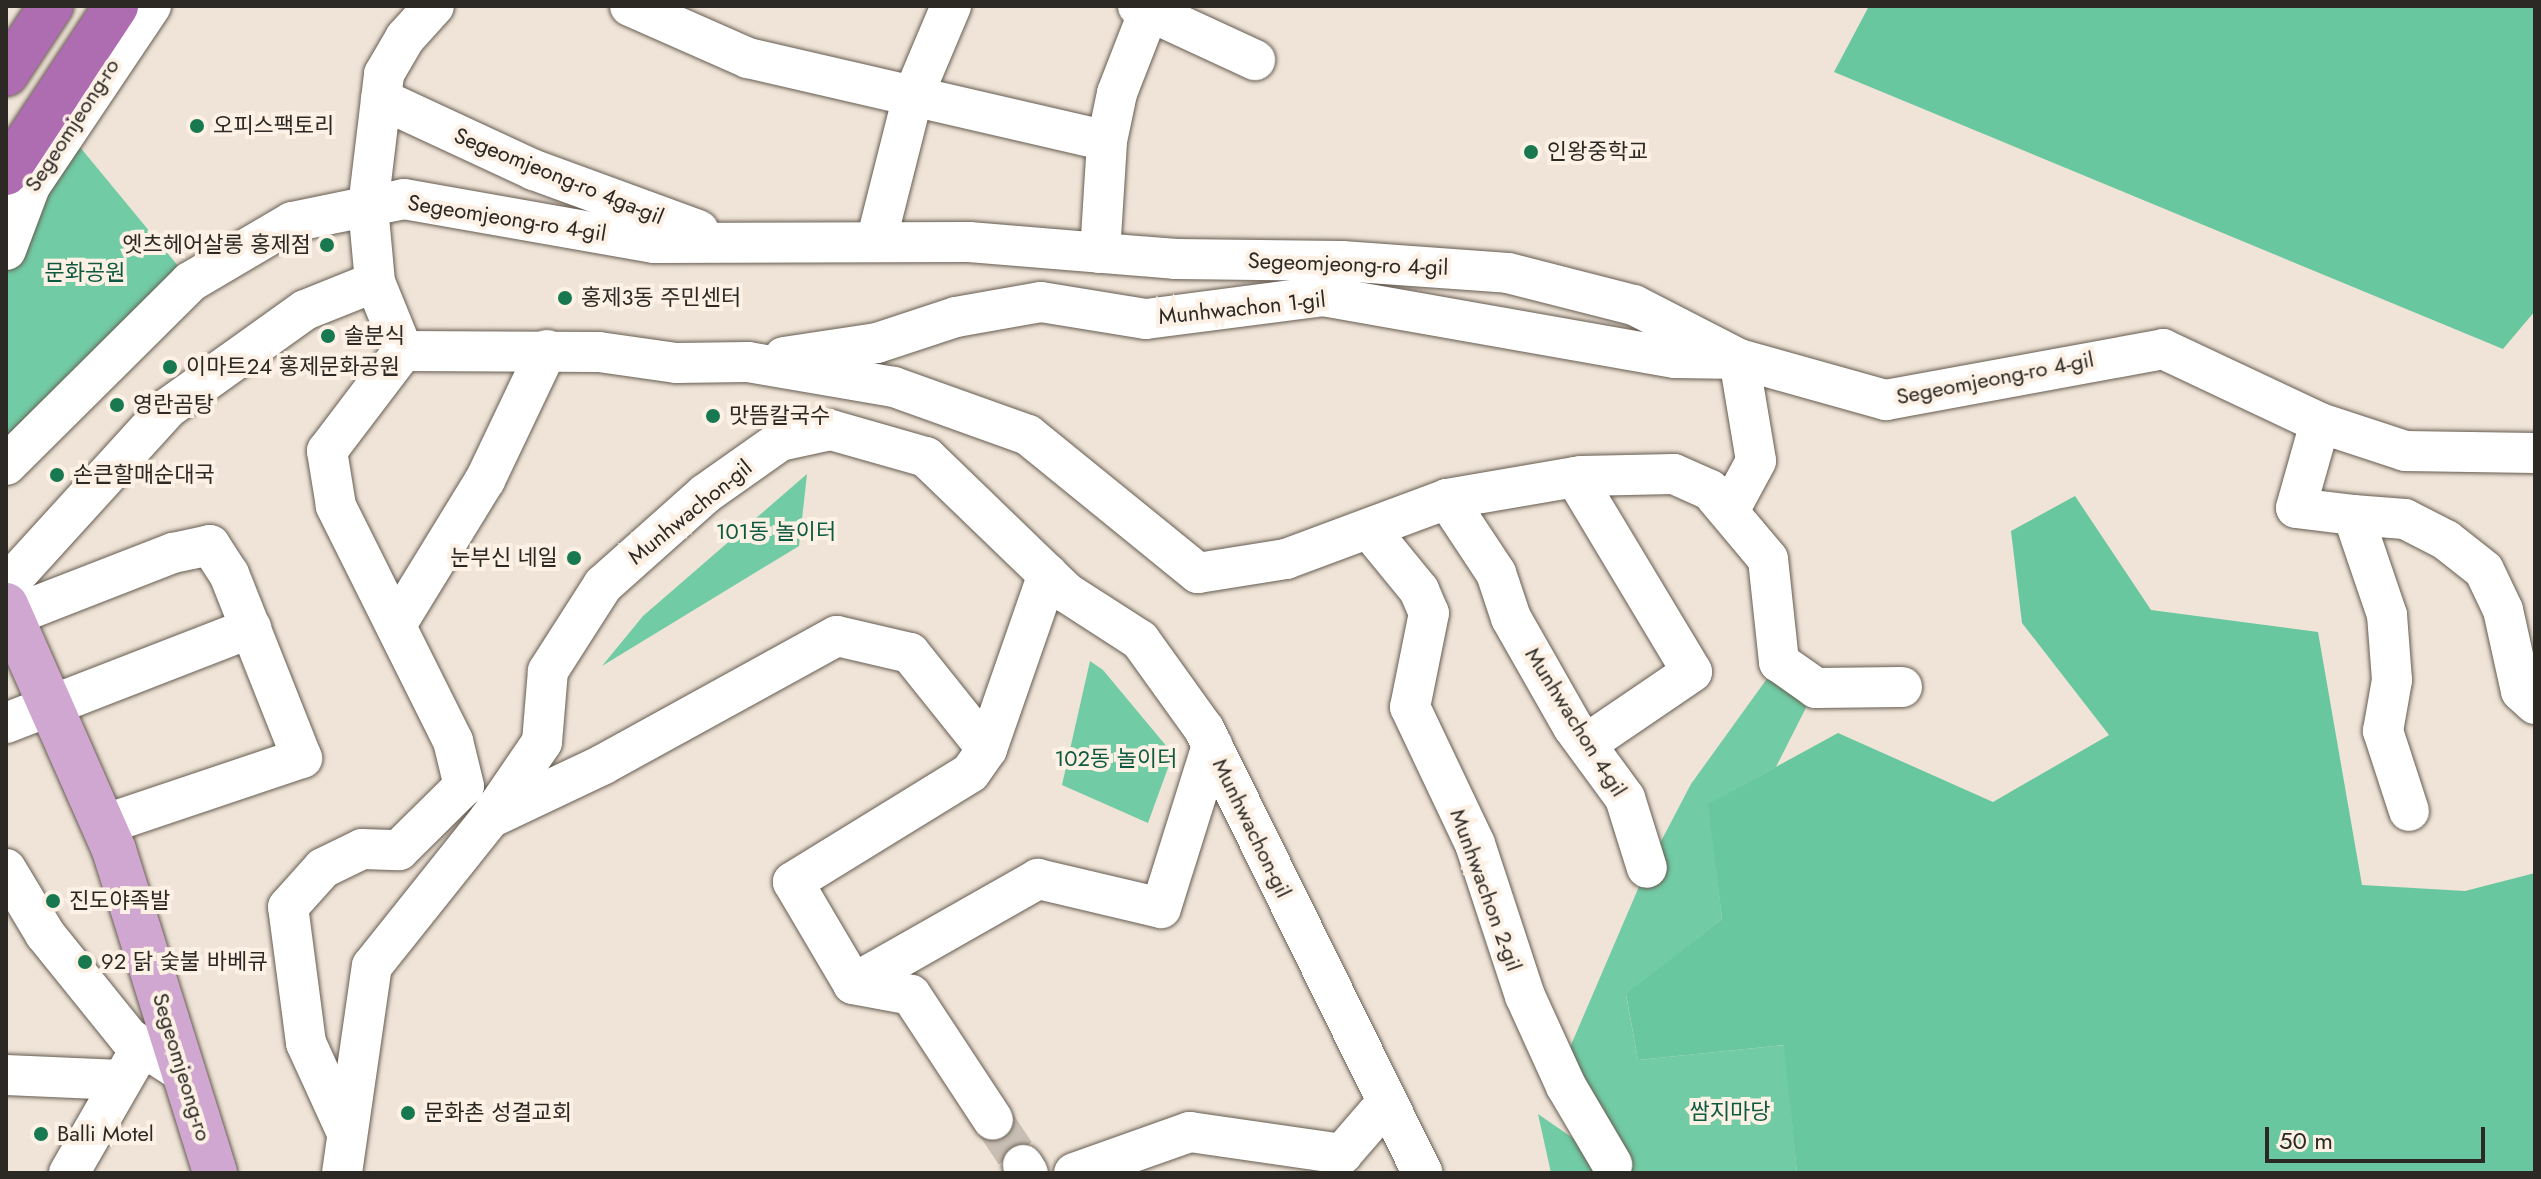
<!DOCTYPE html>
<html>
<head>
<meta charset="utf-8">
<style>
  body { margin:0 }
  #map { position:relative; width:2541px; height:1179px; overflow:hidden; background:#efe4d7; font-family:Jost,"Noto Sans KR",sans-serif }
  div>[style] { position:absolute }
  .green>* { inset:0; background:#71cba4 }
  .forest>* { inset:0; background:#69c79f }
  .minor-tunnel>* { height:40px; margin-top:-20px; transform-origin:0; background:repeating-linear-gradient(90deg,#c8beb3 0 40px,transparent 0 60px) }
  .roads { filter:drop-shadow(0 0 2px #665c51) drop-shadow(0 0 2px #665c51) }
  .minor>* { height:40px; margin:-20px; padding:0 20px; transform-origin:20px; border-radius:20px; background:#fff }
  .major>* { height:44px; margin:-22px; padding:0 22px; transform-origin:22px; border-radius:22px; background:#cfa7d0 }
  .highway>* { height:44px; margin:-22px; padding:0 22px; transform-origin:22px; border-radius:22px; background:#af6db1 }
  .dots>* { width:22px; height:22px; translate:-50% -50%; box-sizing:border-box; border:4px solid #fcf1e4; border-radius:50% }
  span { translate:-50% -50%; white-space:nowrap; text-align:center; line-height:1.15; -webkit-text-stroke:8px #fcf1e4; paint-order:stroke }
  .street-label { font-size:22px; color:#2c2824 }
  .poi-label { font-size:22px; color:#2c2824 }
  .left { translate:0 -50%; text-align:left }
  .right { translate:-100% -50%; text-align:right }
  .park-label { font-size:22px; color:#0e5a40 }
  .frame { position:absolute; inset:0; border:8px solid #2c2824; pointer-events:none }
  .scale { position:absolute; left:2265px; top:1127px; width:220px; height:36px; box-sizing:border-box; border:4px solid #2c2824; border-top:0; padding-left:10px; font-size:24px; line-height:28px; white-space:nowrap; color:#2c2824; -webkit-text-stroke:6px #fcf1e4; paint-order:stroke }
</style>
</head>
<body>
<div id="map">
  <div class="green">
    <i style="clip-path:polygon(70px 135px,188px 278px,6px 456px,6px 279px,15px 232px)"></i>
    <i style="clip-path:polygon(807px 474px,799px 546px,602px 666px,643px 616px)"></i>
    <i style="clip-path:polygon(1090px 661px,1103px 670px,1173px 754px,1148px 823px,1062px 785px)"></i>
    <i style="clip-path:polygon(1779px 662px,1816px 688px,1776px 767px,1709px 804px,1722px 919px,1626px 995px,1638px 1060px,1785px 1045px,1797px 1173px,1551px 1173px,1538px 1114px,1609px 1163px,1559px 1073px,1647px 868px,1691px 784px)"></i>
  </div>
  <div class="forest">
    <i style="clip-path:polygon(1869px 6px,2535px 6px,2535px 311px,2503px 349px,1834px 72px)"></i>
    <i style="clip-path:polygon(2075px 496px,2151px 610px,2318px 632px,2362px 885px,2465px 891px,2535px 873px,2535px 1173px,1797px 1173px,1784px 1045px,1638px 1060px,1626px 994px,1722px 919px,1708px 804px,1838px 733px,1993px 802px,2109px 735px,2022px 623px,2011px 531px)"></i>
  </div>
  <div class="minor-tunnel">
    <i style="left:993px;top:1120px;width:54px;rotate:56.3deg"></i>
  </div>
  <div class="roads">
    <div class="minor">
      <i style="left:630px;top:6px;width:129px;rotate:23.8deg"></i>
      <i style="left:748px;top:58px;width:368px;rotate:13deg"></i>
      <i style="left:1138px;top:6px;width:129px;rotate:24.8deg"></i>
      <i style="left:381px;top:99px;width:169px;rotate:24.9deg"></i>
      <i style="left:534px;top:170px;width:175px;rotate:20.1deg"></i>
      <i style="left:876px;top:242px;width:151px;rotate:-75.8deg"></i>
      <i style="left:913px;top:96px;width:98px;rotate:-67.1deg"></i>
      <i style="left:6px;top:250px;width:68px;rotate:-69.4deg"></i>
      <i style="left:30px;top:186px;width:217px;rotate:-56.1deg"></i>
      <i style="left:1100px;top:253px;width:112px;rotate:-86.4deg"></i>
      <i style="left:1107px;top:141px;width:49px;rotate:-78.2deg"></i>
      <i style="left:1117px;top:93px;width:93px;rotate:-68.7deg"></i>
      <i style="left:403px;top:351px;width:196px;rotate:0.3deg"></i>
      <i style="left:599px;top:352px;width:78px;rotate:8.1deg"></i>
      <i style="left:676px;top:363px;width:72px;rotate:-0.8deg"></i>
      <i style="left:748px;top:362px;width:148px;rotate:9.7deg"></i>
      <i style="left:894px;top:387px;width:142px;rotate:19.7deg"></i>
      <i style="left:1028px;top:435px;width:219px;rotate:39.1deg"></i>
      <i style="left:1198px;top:573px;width:89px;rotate:-9deg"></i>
      <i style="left:1286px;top:559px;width:172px;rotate:-20.4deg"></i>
      <i style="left:1447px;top:499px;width:136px;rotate:-9.7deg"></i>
      <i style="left:1581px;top:476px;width:93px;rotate:-1.2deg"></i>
      <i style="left:1674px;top:474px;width:39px;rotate:24deg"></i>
      <i style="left:1710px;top:490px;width:90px;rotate:50deg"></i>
      <i style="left:1768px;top:559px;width:104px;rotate:83.9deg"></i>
      <i style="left:1779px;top:662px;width:45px;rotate:35.1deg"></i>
      <i style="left:1816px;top:688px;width:86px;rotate:-0.7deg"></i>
      <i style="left:784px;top:357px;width:94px;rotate:-8.6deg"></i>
      <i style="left:877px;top:343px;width:83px;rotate:-18.2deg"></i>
      <i style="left:956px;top:317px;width:86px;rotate:-10deg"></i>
      <i style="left:1041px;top:302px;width:106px;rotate:9.2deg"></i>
      <i style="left:1146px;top:319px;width:178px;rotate:-7.4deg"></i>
      <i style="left:1323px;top:296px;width:357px;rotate:10deg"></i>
      <i style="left:1675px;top:358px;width:64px;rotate:0.9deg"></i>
      <i style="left:1739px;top:359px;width:103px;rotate:80.5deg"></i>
      <i style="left:1756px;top:461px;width:57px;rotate:118.4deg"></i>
      <i style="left:2320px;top:423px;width:88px;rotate:105.8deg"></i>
      <i style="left:2296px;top:508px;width:57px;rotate:7deg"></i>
      <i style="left:2353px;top:515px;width:106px;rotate:71.2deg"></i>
      <i style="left:2387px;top:615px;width:65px;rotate:85.6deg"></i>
      <i style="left:2392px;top:680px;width:52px;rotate:100deg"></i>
      <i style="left:2383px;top:731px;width:84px;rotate:72deg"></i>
      <i style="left:6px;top:465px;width:260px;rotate:-44.8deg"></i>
      <i style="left:190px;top:282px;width:118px;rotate:-30.5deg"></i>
      <i style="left:292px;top:222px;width:114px;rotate:-11.6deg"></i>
      <i style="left:404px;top:199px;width:254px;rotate:10deg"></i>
      <i style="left:654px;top:243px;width:315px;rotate:-0.2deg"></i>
      <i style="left:969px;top:242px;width:208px;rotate:4.7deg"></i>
      <i style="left:1176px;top:259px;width:166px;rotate:0.7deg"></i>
      <i style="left:1342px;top:261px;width:166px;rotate:4.1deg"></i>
      <i style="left:1508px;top:273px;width:130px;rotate:14.3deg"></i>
      <i style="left:1634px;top:305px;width:118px;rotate:27.2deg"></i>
      <i style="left:1739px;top:359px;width:153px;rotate:15.6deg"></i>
      <i style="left:1886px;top:400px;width:282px;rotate:-10.4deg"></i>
      <i style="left:2163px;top:349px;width:174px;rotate:25.2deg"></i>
      <i style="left:2320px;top:423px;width:89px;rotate:18.2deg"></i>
      <i style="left:2405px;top:451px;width:130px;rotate:0.9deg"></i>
      <i style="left:1575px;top:477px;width:227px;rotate:59deg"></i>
      <i style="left:1692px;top:672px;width:128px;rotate:145.8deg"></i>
      <i style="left:1447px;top:499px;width:89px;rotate:56.5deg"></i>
      <i style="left:1496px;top:573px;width:47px;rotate:71.6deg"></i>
      <i style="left:1511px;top:618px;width:125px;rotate:60.4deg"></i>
      <i style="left:1573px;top:727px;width:88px;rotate:53.8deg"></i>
      <i style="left:1625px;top:798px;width:73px;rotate:72.6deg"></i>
      <i style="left:2353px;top:515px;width:52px;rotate:4.4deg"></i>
      <i style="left:2405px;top:519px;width:46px;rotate:27.1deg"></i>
      <i style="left:2446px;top:540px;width:48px;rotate:38.3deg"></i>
      <i style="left:2484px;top:570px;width:44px;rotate:64.6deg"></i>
      <i style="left:2503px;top:610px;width:83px;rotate:77.5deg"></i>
      <i style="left:2521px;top:691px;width:19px;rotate:43deg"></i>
      <i style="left:1369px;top:529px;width:79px;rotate:50.7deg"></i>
      <i style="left:1419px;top:590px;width:25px;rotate:67deg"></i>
      <i style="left:1429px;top:613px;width:96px;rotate:101.4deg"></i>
      <i style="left:1410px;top:707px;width:152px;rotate:64.6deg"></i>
      <i style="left:1475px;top:844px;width:160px;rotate:71.8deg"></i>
      <i style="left:1525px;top:996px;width:99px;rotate:65.5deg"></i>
      <i style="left:1566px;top:1086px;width:91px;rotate:59.5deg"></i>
      <i style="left:6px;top:586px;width:241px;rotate:-47.7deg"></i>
      <i style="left:168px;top:408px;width:168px;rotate:-35.6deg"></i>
      <i style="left:305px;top:310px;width:75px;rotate:-21.8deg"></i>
      <i style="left:11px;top:616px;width:174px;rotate:-21.3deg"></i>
      <i style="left:173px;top:553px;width:38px;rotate:-12deg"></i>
      <i style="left:210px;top:545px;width:35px;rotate:57deg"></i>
      <i style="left:229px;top:574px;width:198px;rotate:68.4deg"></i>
      <i style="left:302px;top:758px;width:210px;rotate:161.4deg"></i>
      <i style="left:396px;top:625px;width:170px;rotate:-58.5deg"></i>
      <i style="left:485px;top:480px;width:144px;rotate:-64.5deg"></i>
      <i style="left:6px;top:723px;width:263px;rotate:-21.2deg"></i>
      <i style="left:987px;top:749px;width:29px;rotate:125deg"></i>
      <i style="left:970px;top:773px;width:208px;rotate:148.4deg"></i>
      <i style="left:793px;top:882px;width:118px;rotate:59.5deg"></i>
      <i style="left:853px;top:984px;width:213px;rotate:-29.6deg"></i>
      <i style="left:1038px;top:879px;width:126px;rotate:13.3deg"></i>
      <i style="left:1161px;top:908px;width:171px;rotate:-72.6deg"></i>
      <i style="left:490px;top:818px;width:124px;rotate:-25.3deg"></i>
      <i style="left:602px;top:765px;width:268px;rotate:-28.8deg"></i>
      <i style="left:837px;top:636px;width:75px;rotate:13.1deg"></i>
      <i style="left:910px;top:653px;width:123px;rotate:51.3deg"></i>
      <i style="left:987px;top:749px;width:185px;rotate:-70.8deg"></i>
      <i style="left:6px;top:869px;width:76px;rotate:59deg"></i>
      <i style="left:45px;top:934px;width:134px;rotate:51.1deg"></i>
      <i style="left:129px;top:1038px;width:65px;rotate:32.5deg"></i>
      <i style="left:853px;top:984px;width:59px;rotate:10.7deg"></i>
      <i style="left:911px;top:995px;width:149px;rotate:56.7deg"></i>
      <i style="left:6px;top:1075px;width:115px;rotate:2.5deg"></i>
      <i style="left:347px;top:1133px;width:99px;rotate:-114.5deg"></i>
      <i style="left:306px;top:1043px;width:137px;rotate:-97.5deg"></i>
      <i style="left:288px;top:907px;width:52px;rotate:-48.1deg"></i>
      <i style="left:323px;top:868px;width:43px;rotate:-26deg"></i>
      <i style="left:362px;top:849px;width:37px;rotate:2deg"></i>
      <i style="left:399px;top:850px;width:91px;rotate:-44.6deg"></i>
      <i style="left:464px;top:786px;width:46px;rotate:-103.7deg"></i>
      <i style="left:453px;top:741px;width:263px;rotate:-116.5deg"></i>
      <i style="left:336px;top:506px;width:56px;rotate:-99.3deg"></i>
      <i style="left:327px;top:451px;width:126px;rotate:-52.8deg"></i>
      <i style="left:403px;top:351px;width:74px;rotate:-112.1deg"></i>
      <i style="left:375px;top:282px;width:75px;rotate:-95.3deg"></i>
      <i style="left:368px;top:207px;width:134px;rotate:-83.1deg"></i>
      <i style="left:384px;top:74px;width:42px;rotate:-59.7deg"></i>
      <i style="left:405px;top:38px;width:43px;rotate:-47.8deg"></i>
      <i style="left:1023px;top:1165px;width:9px;rotate:58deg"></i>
      <i style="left:69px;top:1173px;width:146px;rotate:-60.1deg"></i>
      <i style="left:342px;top:1173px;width:209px;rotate:-81.8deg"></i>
      <i style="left:372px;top:966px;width:189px;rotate:-51.4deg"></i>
      <i style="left:490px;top:818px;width:92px;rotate:-55.6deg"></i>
      <i style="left:542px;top:742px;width:71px;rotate:-85.2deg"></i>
      <i style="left:548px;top:671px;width:102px;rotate:-57.4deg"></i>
      <i style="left:603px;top:585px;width:137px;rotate:-41.7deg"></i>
      <i style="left:705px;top:494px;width:92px;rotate:-35.2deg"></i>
      <i style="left:780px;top:441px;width:52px;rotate:-12.2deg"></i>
      <i style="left:831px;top:430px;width:99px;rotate:15.9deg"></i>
      <i style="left:926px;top:457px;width:196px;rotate:44deg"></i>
      <i style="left:1067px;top:593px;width:87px;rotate:32.8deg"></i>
      <i style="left:1140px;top:640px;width:110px;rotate:54.3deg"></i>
      <i style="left:1204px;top:729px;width:495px;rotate:63.8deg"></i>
      <i style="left:1074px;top:1173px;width:123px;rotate:-19.5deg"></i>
      <i style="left:1190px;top:1132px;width:154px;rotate:8.2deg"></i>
      <i style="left:1342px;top:1154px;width:69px;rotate:-49.1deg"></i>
    </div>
    <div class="major">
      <i style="left:6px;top:605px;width:268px;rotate:66.2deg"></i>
      <i style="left:114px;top:850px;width:338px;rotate:72.6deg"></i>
    </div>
    <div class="highway">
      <i style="left:6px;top:74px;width:82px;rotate:-56.5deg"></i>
      <i style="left:6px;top:173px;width:200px;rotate:-56.6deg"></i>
    </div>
  </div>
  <div class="dots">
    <i style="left:197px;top:126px;background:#187951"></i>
    <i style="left:1531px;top:152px;background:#187951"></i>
    <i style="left:327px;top:245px;background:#187951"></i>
    <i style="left:565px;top:298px;background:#187951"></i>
    <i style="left:328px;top:336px;background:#187951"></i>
    <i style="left:170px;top:367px;background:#187951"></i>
    <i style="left:117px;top:405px;background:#187951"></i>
    <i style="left:713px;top:416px;background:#187951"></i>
    <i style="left:57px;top:475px;background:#187951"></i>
    <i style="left:574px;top:558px;background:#187951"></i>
    <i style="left:53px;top:901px;background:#187951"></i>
    <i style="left:85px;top:962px;background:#187951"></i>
    <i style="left:408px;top:1113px;background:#187951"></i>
    <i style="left:41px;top:1134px;background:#187951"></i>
  </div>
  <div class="street-label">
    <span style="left:72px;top:125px;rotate:-57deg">Segeomjeong-ro</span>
    <span style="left:559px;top:176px;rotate:22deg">Segeomjeong-ro 4ga-gil</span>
    <span style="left:507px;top:218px;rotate:9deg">Segeomjeong-ro 4-gil</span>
    <span style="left:1348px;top:264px;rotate:2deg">Segeomjeong-ro 4-gil</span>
    <span style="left:1242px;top:308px;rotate:-6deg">Munhwachon 1-gil</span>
    <span style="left:1995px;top:378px;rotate:-11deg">Segeomjeong-ro 4-gil</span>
    <span style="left:690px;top:512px;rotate:-39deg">Munhwachon-gil</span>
    <span style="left:1576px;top:722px;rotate:58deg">Munhwachon 4-gil</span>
    <span style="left:1252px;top:828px;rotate:64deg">Munhwachon-gil</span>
    <span style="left:1486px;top:890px;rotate:70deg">Munhwachon 2-gil</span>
    <span style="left:182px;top:1067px;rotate:73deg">Segeomjeong-ro</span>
  </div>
  <div class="poi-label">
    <span class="left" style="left:213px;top:126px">오피스팩토리</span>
    <span class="left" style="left:1547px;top:152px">인왕중학교</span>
    <span class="right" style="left:311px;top:245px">엣츠헤어살롱 홍제점</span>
    <span class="left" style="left:581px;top:298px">홍제3동 주민센터</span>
    <span class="left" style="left:344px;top:336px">솔분식</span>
    <span class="left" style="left:186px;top:367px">이마트24 홍제문화공원</span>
    <span class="left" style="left:133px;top:405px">영란곰탕</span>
    <span class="left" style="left:729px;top:416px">맛뜸칼국수</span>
    <span class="left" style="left:73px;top:475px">손큰할매순대국</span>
    <span class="right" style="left:558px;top:558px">눈부신 네일</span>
    <span class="left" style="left:69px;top:901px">진도야족발</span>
    <span class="left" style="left:101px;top:962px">92 닭 숯불 바베큐</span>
    <span class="left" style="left:424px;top:1113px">문화촌 성결교회</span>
    <span class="left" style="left:57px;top:1134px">Balli Motel</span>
  </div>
  <div class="park-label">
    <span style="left:85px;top:273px">문화공원</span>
    <span style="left:776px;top:532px">101동 놀이터</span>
    <span style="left:1116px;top:759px">102동 놀이터</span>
    <span style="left:1730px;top:1112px">쌈지마당</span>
  </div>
  <div class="frame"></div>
  <div class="scale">50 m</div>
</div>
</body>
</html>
